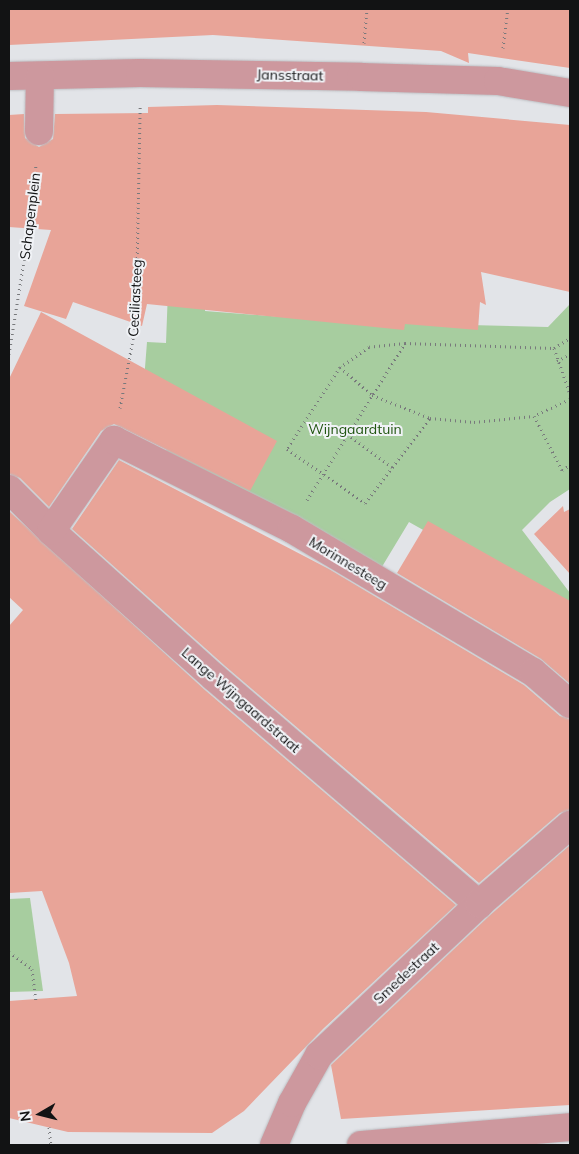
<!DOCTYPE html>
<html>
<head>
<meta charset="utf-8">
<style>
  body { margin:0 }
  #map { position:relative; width:579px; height:1154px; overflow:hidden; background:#e2e4e8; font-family:Mulish,sans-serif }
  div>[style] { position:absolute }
  .green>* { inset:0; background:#a7cd9f }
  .building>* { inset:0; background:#e8a498 }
  .path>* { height:3px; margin-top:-1.5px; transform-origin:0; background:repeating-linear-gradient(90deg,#78797c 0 1px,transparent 0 5px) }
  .roads { filter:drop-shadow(0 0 1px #bdbec2) drop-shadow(0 0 1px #bdbec2) }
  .pedestrian>* { height:28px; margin:-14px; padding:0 14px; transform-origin:14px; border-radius:14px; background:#cd989e }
  span { translate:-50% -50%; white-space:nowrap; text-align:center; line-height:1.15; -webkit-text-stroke:4px #f0f2f6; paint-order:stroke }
  .street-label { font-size:14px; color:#121314 }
  .park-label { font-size:14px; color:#205510 }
  .frame { position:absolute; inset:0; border:10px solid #121314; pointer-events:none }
  .north { position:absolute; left:15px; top:1089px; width:50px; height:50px; -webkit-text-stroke:4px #f0f2f6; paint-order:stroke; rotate:262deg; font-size:14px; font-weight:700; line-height:20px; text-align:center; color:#121314 }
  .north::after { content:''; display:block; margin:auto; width:18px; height:22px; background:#121314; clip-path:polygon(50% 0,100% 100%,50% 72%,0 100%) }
</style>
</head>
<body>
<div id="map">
  <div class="green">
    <i style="clip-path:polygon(171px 211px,210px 214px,205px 311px,348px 322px,548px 327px,570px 304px,570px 489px,550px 502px,522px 530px,570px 593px,570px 654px,492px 591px,498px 572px,409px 522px,380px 570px,162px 460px,172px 437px,141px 419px,147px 342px,166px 343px)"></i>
    <i style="clip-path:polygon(30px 898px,43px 991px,9px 992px,9px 899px)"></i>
  </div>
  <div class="building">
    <i style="clip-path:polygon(9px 9px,570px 9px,570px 68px,468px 53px,469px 63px,441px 51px,213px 35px,9px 45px)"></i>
    <i style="clip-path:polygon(217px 105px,426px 112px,570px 125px,570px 292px,481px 272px,486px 305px,480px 302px,478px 330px,405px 324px,404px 330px,147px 304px,142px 326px,73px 302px,66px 319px,24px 306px,51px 230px,9px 227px,9px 115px,24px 114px,25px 138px,39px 147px,53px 139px,55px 114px,148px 113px,148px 107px)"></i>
    <i style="clip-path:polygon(41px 312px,277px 441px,250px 491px,114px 424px,101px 431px,49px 507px,20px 478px,9px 474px,9px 379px)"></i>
    <i style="clip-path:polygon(119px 460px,329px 569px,524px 685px,560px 716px,570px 719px,570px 810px,560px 813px,479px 883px,225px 666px,72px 529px)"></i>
    <i style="clip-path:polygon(563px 506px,564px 512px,570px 509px,570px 574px,534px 534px)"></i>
    <i style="clip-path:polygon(9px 511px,205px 690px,456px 905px,323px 1029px,244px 1111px,212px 1133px,68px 1132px,9px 1118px,9px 1001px,77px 996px,69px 963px,42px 891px,9px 893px,9px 626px,23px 610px,9px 597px)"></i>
    <i style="clip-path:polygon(428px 521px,570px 601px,570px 684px,541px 659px,397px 573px)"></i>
    <i style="clip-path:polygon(570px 845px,570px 1105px,341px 1119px,331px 1065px,489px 916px)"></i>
  </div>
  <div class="path">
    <i style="left:364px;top:43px;width:34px;rotate:-85deg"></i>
    <i style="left:503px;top:48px;width:39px;rotate:-83deg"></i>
    <i style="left:405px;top:343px;width:36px;rotate:174deg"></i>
    <i style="left:369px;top:347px;width:35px;rotate:145deg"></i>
    <i style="left:340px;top:367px;width:43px;rotate:41.2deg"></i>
    <i style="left:372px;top:395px;width:62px;rotate:21.6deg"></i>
    <i style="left:430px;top:418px;width:44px;rotate:5.2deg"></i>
    <i style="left:474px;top:422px;width:60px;rotate:-5.7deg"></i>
    <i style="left:554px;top:348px;width:49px;rotate:70.8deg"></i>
    <i style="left:9px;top:354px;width:139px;rotate:-80.9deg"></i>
    <i style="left:31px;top:217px;width:53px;rotate:-84.6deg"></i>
    <i style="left:557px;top:361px;width:15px;rotate:-28deg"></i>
    <i style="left:340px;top:367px;width:98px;rotate:122.9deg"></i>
    <i style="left:287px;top:449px;width:95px;rotate:34.7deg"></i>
    <i style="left:365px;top:503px;width:107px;rotate:-52.6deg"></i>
    <i style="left:570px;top:399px;width:40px;rotate:155deg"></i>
    <i style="left:534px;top:416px;width:61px;rotate:62.6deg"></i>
    <i style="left:562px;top:470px;width:9px;rotate:-32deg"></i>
    <i style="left:120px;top:408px;width:86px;rotate:-79.3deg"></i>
    <i style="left:136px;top:323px;width:217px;rotate:-88.9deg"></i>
    <i style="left:347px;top:434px;width:56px;rotate:36.3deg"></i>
    <i style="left:307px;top:500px;width:185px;rotate:-58deg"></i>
    <i style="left:405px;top:343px;width:149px;rotate:1.9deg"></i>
    <i style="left:554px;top:348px;width:19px;rotate:-32deg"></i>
    <i style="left:9px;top:952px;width:29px;rotate:36deg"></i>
    <i style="left:32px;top:969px;width:32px;rotate:83deg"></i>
    <i style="left:49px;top:1127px;width:18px;rotate:84deg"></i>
  </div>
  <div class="roads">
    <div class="pedestrian">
      <i style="left:9px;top:76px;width:131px;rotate:-1.3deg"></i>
      <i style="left:140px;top:73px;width:221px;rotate:1deg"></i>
      <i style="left:361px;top:77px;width:137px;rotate:1.7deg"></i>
      <i style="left:498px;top:81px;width:73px;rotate:9.5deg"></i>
      <i style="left:39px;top:131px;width:55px;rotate:-89deg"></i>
      <i style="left:9px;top:489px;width:59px;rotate:45deg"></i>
      <i style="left:51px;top:531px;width:220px;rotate:41.9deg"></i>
      <i style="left:215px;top:678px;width:348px;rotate:40.6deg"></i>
      <i style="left:51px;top:531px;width:111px;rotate:-55.3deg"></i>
      <i style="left:114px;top:440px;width:199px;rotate:26.6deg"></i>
      <i style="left:292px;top:529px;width:280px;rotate:30.7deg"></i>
      <i style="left:533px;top:672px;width:49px;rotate:40.9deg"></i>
      <i style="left:274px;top:1145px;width:46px;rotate:-66.8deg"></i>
      <i style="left:292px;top:1103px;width:55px;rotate:-60.6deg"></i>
      <i style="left:319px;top:1055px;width:220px;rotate:-43.3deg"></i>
      <i style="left:479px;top:904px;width:121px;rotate:-41deg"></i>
      <i style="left:361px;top:1145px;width:210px;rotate:-4.9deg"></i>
    </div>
  </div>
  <div class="street-label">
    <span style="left:290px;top:75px;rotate:1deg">Jansstraat</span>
    <span style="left:30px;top:216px;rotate:-83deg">Schapenplein</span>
    <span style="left:135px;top:298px;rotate:-87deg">Ceciliasteeg</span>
    <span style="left:348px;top:563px;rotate:31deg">Morinnesteeg</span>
    <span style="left:241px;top:700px;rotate:41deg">Lange Wijngaardstraat</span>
    <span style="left:406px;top:973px;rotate:-43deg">Smedestraat</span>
  </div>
  <div class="park-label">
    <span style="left:355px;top:429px">Wijngaardtuin</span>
  </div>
  <div class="frame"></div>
  <div class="north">N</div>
</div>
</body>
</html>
